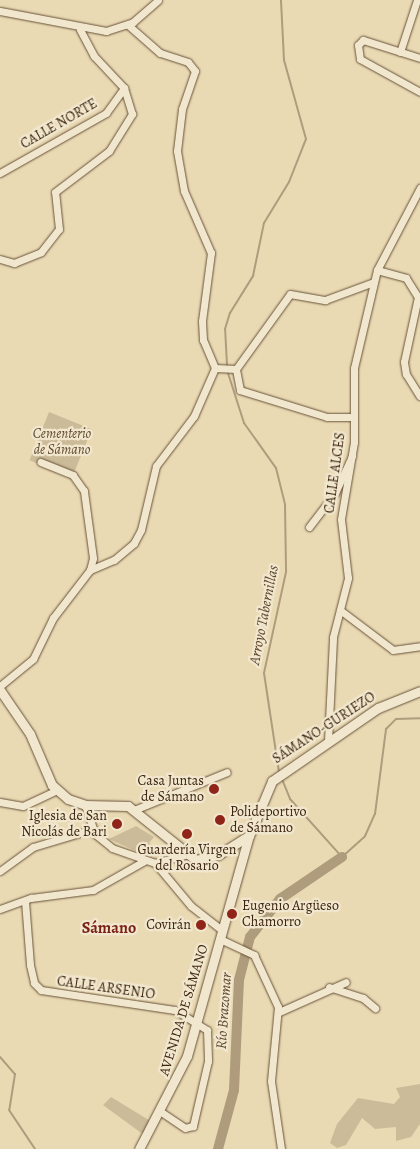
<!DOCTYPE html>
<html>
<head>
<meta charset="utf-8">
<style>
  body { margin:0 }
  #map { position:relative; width:420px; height:1149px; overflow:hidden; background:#eadab4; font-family:Alegreya,serif }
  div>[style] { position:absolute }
  .green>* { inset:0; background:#ccbb98; transform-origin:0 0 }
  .stream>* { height:2px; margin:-1px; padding:0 1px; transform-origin:1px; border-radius:1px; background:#af9c7c }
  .river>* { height:10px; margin:-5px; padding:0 5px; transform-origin:5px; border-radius:5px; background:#af9c7c }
  .roads { filter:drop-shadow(0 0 1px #685238) drop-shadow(0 0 1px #685238) }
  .minor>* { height:7px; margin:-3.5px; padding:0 3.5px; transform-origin:3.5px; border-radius:3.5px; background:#f1e7ce }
  .tertiary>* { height:9px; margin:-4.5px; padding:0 4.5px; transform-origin:4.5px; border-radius:4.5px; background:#f1e7ce }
  .dots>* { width:14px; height:14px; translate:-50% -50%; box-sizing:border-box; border:2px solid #f1e7ce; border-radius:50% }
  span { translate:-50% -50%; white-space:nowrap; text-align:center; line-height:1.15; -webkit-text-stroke:4.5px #f1e7ce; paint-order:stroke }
  .street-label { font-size:14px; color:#3c240e }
  .park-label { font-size:14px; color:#604a30; font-style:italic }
  .poi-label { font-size:14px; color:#3c240e }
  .right { translate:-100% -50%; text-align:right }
  .left { translate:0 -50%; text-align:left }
  .water-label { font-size:15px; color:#5e482f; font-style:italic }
  .quarter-label { font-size:16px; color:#7a1f14; font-weight:700 }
</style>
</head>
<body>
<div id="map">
  <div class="green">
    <i style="left:49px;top:412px;width:46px;height:52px;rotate:22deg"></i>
    <i style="clip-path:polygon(136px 826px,154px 837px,149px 843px,163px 856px,145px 855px,109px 839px)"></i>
    <i style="clip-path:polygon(420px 1084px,420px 1124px,411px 1137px,396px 1141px,396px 1127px,375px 1129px,362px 1118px,346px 1145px,337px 1148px,330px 1143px,337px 1124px,358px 1098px,394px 1104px,400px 1097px,396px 1088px)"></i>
    <i style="clip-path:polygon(111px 1097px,152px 1122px,144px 1135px,103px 1105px)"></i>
  </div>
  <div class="stream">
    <i style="left:227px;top:365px;width:36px;rotate:-93deg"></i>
    <i style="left:225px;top:329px;width:17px;rotate:-73deg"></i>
    <i style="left:230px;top:313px;width:44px;rotate:-58.1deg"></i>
    <i style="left:253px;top:276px;width:54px;rotate:-78.3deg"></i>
    <i style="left:264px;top:223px;width:48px;rotate:-58.6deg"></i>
    <i style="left:289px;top:182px;width:46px;rotate:-68.4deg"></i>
    <i style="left:306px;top:139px;width:82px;rotate:-105.6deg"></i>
    <i style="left:284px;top:60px;width:60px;rotate:-92.9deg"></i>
    <i style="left:227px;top:370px;width:56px;rotate:72.2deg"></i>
    <i style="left:244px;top:423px;width:55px;rotate:54.6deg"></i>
    <i style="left:276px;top:468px;width:38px;rotate:76deg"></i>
    <i style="left:285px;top:505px;width:67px;rotate:89.1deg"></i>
    <i style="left:286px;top:572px;width:103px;rotate:102.3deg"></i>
    <i style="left:264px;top:673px;width:100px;rotate:81.4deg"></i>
    <i style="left:282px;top:779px;width:22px;rotate:68deg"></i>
    <i style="left:290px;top:799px;width:78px;rotate:48.1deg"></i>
    <i style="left:342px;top:857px;width:31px;rotate:-42deg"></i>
    <i style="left:365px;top:836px;width:24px;rotate:-66deg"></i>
    <i style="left:375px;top:814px;width:86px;rotate:-82.6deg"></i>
    <i style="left:386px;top:729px;width:14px;rotate:-45deg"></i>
    <i style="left:396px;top:719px;width:24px;rotate:-2deg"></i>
    <i style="left:0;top:1057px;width:23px;rotate:49deg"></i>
    <i style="left:15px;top:1074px;width:36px;rotate:99deg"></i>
    <i style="left:9px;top:1110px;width:47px;rotate:56.3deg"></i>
  </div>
  <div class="river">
    <i style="left:218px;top:1149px;width:61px;rotate:-74.8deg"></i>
    <i style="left:234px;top:1090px;width:110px;rotate:-87.4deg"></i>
    <i style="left:239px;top:980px;width:44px;rotate:-75.7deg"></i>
    <i style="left:250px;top:937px;width:48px;rotate:-51.7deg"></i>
    <i style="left:280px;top:899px;width:75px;rotate:-34.1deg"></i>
  </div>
  <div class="roads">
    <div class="minor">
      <i style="left:0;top:11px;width:108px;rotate:10.7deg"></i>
      <i style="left:106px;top:31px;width:28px;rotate:-18deg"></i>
      <i style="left:133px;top:22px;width:33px;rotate:-41deg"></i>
      <i style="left:400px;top:52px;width:55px;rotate:-71.9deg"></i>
      <i style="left:420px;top:58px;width:60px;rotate:-162.5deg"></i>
      <i style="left:363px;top:40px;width:7px;rotate:135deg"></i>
      <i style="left:358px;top:45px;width:14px;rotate:82deg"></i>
      <i style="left:360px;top:59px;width:68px;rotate:28.8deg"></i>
      <i style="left:0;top:173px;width:122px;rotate:-29.5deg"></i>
      <i style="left:106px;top:113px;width:31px;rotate:-54deg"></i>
      <i style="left:0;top:259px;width:15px;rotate:16deg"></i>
      <i style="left:14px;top:263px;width:29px;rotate:-22deg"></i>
      <i style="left:41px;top:252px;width:29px;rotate:-52deg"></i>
      <i style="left:59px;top:229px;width:37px;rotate:-96deg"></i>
      <i style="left:55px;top:192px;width:68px;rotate:-37.2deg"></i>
      <i style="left:109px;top:151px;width:44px;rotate:-58.1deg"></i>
      <i style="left:132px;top:114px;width:27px;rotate:-107deg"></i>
      <i style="left:124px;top:88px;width:44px;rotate:-133.2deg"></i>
      <i style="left:94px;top:56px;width:30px;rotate:-118deg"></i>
      <i style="left:377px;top:270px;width:30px;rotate:15deg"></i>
      <i style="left:406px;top:278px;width:22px;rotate:58deg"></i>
      <i style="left:418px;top:297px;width:66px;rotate:102.2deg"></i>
      <i style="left:404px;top:362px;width:12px;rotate:81deg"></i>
      <i style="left:406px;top:374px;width:26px;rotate:58deg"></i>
      <i style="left:215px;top:368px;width:21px;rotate:3deg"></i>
      <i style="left:353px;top:417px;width:26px;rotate:180deg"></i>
      <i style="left:327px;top:417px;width:91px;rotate:-162.8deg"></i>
      <i style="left:240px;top:390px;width:21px;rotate:-101deg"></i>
      <i style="left:236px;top:369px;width:92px;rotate:-54.2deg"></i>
      <i style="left:290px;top:294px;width:36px;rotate:10deg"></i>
      <i style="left:325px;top:300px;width:52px;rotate:-20.2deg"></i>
      <i style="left:309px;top:527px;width:43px;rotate:-52.6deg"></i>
      <i style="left:335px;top:493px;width:41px;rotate:-65.3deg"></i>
      <i style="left:90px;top:570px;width:26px;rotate:-23deg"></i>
      <i style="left:114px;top:560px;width:26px;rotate:-40deg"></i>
      <i style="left:134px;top:543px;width:15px;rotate:-62deg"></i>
      <i style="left:141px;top:530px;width:66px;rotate:-76.8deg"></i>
      <i style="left:156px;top:466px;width:63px;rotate:-52.8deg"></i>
      <i style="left:194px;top:416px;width:52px;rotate:-66.4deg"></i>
      <i style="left:215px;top:368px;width:30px;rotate:-113deg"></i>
      <i style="left:203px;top:340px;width:19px;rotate:-93deg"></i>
      <i style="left:202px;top:321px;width:69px;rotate:-82.5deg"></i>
      <i style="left:211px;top:253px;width:68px;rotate:-113.5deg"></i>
      <i style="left:184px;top:191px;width:41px;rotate:-99.9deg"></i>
      <i style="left:177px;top:151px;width:42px;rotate:-83.2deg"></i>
      <i style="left:182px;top:109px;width:40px;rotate:-71.1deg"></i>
      <i style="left:195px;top:71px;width:11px;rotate:-128deg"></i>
      <i style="left:188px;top:62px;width:29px;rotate:-162deg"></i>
      <i style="left:160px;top:53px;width:43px;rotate:-138.8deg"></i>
      <i style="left:340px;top:610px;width:66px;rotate:37deg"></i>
      <i style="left:393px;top:650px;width:27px;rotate:-8deg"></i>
      <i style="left:0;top:686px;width:43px;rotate:-39.3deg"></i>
      <i style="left:33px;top:659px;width:46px;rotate:-64deg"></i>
      <i style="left:53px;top:618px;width:61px;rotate:-52.4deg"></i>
      <i style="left:90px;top:570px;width:12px;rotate:-76deg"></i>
      <i style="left:93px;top:558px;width:68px;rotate:-97.7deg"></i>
      <i style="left:84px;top:491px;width:19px;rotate:-125deg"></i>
      <i style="left:73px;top:475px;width:35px;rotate:-158deg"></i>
      <i style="left:328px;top:741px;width:104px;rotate:-87.2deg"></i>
      <i style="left:333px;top:637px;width:61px;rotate:-75.7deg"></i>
      <i style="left:348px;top:578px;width:59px;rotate:-96.8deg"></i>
      <i style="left:341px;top:519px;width:78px;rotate:-80.4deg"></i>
      <i style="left:354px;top:442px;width:74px;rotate:-90deg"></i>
      <i style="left:354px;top:368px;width:101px;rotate:-76.8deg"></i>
      <i style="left:377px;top:270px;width:93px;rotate:-62.3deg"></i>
      <i style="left:0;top:802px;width:23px;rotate:10deg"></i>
      <i style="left:23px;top:806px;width:38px;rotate:-25deg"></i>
      <i style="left:85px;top:805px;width:31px;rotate:71deg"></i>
      <i style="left:95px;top:834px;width:22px;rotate:39deg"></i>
      <i style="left:112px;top:848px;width:46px;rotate:19.2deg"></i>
      <i style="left:155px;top:863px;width:31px;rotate:-15deg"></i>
      <i style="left:134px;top:810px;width:100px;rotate:-22.2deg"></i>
      <i style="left:155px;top:863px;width:56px;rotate:50.1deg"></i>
      <i style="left:191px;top:906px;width:39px;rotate:38deg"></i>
      <i style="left:0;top:871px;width:41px;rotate:-36deg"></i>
      <i style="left:33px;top:847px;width:63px;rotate:-16.7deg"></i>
      <i style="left:25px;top:901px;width:64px;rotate:85.5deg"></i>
      <i style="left:30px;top:965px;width:18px;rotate:77deg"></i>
      <i style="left:34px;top:983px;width:10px;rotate:45deg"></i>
      <i style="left:41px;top:990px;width:135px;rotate:8.5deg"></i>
      <i style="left:175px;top:1010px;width:38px;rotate:32deg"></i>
      <i style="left:207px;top:1030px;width:31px;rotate:88deg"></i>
      <i style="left:208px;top:1061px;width:67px;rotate:103deg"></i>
      <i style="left:193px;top:1126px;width:8px;rotate:166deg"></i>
      <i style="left:185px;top:1128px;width:29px;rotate:-146deg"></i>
      <i style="left:0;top:909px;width:33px;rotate:-20deg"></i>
      <i style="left:31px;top:898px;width:63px;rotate:-7.4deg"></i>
      <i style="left:93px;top:890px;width:59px;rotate:-29.6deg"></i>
      <i style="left:220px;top:939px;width:38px;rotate:25deg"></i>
      <i style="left:254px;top:955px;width:57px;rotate:65.2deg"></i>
      <i style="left:278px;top:1007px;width:74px;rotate:95.4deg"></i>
      <i style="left:271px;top:1081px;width:69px;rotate:81.6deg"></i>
      <i style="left:329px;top:987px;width:36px;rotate:18deg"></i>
      <i style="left:363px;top:998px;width:16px;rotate:40deg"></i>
      <i style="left:279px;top:1012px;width:73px;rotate:-24.1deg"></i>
    </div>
    <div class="tertiary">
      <i style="left:0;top:690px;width:53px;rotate:55.7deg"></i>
      <i style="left:30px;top:734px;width:56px;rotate:66.7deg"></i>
      <i style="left:52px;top:785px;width:21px;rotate:41deg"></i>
      <i style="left:68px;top:799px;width:18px;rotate:19deg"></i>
      <i style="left:85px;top:805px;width:43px;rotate:1.3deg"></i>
      <i style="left:128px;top:806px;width:87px;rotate:38.5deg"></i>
      <i style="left:196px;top:860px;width:23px;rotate:-13deg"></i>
      <i style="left:218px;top:855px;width:36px;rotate:-32deg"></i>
      <i style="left:139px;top:1149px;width:105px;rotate:-62.7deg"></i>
      <i style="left:187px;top:1056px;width:229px;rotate:-74.3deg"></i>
      <i style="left:249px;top:836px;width:60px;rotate:-67.3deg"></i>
      <i style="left:272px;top:781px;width:129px;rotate:-34.6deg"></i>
      <i style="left:378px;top:708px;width:45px;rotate:-22deg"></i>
    </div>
  </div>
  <div class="dots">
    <i style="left:214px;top:789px;background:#8f2418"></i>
    <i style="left:220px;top:820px;background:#8f2418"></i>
    <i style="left:117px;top:824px;background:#8f2418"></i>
    <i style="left:187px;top:834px;background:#8f2418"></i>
    <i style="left:232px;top:914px;background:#8f2418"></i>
    <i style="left:201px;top:925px;background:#8f2418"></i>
  </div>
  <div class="street-label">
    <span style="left:59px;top:124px;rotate:-30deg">CALLE NORTE</span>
    <span style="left:335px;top:473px;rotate:-82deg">CALLE ALCES</span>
    <span style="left:324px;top:728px;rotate:-33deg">SÁMANO-GURIEZO</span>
    <span style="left:106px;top:988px;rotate:8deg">CALLE ARSENIO</span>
    <span style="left:184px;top:1010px;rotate:-73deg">AVENIDA DE SÁMANO</span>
  </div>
  <div class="park-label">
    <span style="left:62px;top:442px">Cementerio<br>de Sámano</span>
  </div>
  <div class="poi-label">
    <span class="right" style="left:204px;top:789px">Casa Juntas<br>de Sámano</span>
    <span class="left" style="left:230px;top:820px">Polideportivo<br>de Sámano</span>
    <span class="right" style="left:107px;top:824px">Iglesia de San<br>Nicolás de Bari</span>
    <span style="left:187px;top:858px">Guardería Virgen<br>del Rosario</span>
    <span class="left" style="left:242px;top:914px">Eugenio Argüeso<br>Chamorro</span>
    <span class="right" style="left:191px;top:925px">Covirán</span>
  </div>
  <div class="water-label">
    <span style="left:264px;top:615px;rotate:-79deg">Arroyo Tabernillas</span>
    <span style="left:224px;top:1011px;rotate:-86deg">Río Brazomar</span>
  </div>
  <div class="quarter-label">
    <span style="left:109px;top:928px">Sámano</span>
  </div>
</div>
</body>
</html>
